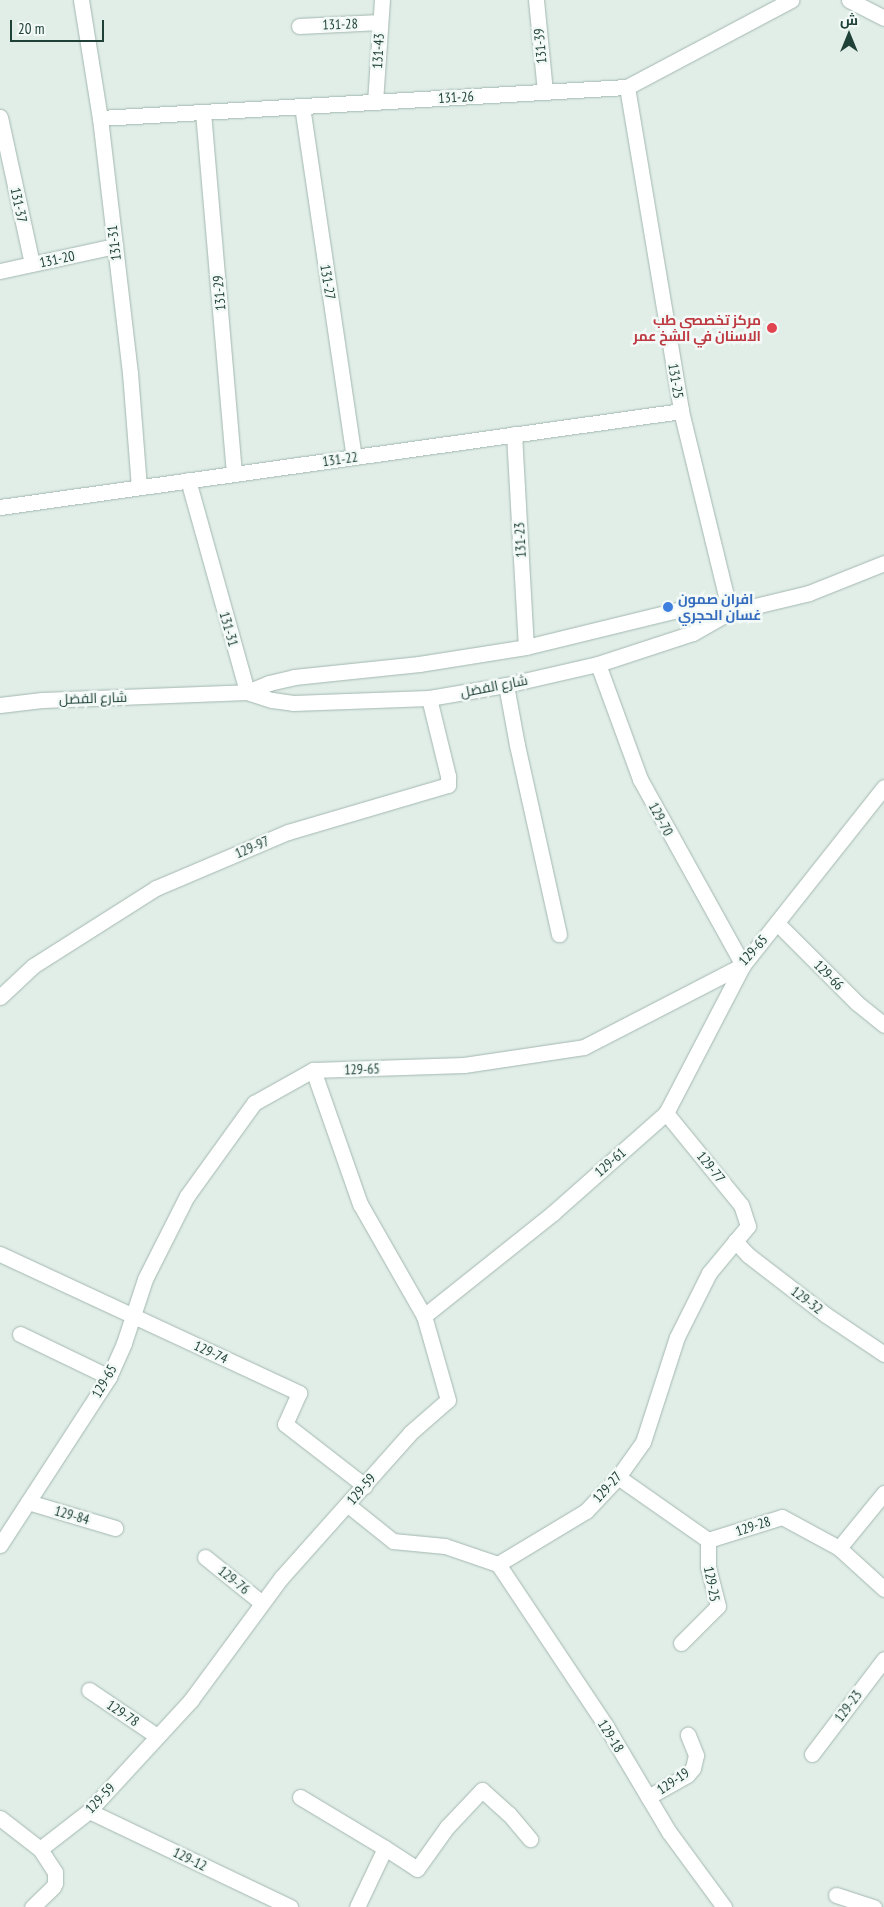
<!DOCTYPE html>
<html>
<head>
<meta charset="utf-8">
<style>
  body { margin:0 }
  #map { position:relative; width:884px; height:1907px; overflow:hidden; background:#e1eee8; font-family:"PT Sans Narrow",Cairo,sans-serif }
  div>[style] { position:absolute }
  .roads { filter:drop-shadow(0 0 1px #a3b7b0) drop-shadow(0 0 1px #a3b7b0) }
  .service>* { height:15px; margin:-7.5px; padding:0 7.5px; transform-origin:7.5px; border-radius:7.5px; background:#fff }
  .minor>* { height:15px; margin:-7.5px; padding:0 7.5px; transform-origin:7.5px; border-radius:7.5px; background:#fff }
  .tertiary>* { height:15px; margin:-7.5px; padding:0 7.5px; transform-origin:7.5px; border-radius:7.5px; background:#fff }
  .dots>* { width:14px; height:14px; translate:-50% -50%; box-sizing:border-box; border:2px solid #f2f9f6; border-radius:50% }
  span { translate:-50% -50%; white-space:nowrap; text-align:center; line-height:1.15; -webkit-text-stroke:5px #f2f9f6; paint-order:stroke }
  .street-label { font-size:14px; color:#1f4138 }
  .health-label { font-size:14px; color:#be3a42; font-weight:700 }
  .right { translate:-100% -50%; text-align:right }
  .shop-label { font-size:14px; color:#366cbe; font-weight:700 }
  .left { translate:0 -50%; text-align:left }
  .north { position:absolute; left:824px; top:10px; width:50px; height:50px; -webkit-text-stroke:4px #f2f9f6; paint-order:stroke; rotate:0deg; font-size:14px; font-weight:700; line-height:20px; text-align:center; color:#1f4138 }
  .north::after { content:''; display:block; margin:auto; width:18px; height:22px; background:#1f4138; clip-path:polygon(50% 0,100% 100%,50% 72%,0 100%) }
  .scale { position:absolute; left:10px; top:20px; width:94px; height:22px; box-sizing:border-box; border:2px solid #1f4138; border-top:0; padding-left:6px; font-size:15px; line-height:18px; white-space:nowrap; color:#1f4138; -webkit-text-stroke:4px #f2f9f6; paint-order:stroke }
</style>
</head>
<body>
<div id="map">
  <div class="roads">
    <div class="service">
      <i style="left:81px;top:0;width:120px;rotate:80.9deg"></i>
      <i style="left:100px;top:118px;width:257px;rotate:83.3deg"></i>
      <i style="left:130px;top:373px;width:114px;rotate:85.5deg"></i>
      <i style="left:536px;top:0;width:92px;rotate:84.4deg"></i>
      <i style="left:299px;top:26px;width:81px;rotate:-2.8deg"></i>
      <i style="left:627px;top:87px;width:328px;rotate:80.5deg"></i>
      <i style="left:681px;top:411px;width:207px;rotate:76.3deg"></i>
      <i style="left:375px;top:102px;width:102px;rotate:-86.1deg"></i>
      <i style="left:302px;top:106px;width:355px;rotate:81.6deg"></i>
      <i style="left:203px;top:112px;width:362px;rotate:85.1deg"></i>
      <i style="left:0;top:117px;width:150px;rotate:77.7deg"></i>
      <i style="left:100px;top:118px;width:528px;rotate:-3.37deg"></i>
      <i style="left:627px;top:87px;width:186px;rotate:-27.9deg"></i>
      <i style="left:0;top:271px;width:118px;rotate:-12.3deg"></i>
      <i style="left:514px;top:434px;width:213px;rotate:86.8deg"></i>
      <i style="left:188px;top:480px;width:220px;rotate:74.4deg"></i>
      <i style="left:0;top:507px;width:688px;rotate:-8.02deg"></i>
      <i style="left:506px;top:685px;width:61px;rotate:79.6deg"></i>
      <i style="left:517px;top:745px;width:194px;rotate:77.5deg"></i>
      <i style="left:777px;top:923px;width:113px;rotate:45deg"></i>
      <i style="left:857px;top:1003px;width:35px;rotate:39deg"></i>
      <i style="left:0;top:997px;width:45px;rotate:-43.2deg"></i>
      <i style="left:33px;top:966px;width:146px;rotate:-32.4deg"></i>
      <i style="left:156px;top:888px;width:143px;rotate:-23deg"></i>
      <i style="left:288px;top:832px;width:167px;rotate:-16.4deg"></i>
      <i style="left:448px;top:785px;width:9px;rotate:-90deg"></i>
      <i style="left:448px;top:776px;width:80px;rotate:-103.7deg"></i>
      <i style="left:735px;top:1241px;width:19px;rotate:47deg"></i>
      <i style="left:748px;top:1255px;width:98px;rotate:37.6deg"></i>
      <i style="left:826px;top:1315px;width:70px;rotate:33.9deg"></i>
      <i style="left:0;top:1254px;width:330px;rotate:24.9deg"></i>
      <i style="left:299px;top:1393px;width:34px;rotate:114deg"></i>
      <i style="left:285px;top:1424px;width:101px;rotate:37.8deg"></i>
      <i style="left:424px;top:1316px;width:165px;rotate:-38.6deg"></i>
      <i style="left:553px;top:1213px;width:151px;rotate:-41.5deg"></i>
      <i style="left:666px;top:1113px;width:167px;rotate:-62.5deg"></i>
      <i style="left:743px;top:965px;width:213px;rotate:-119deg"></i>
      <i style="left:640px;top:779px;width:122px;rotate:-110.1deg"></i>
      <i style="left:20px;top:1334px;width:99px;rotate:25.8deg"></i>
      <i style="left:618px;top:1477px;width:110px;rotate:35deg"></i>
      <i style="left:708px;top:1540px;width:77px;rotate:-17.3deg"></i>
      <i style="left:782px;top:1517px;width:65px;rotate:28.5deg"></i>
      <i style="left:839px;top:1548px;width:61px;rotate:42.3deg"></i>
      <i style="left:28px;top:1502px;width:91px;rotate:16.6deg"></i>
      <i style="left:348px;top:1505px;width:58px;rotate:38.7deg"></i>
      <i style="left:393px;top:1541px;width:52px;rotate:5.5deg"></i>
      <i style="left:445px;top:1546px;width:56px;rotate:18.8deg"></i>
      <i style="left:498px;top:1564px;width:103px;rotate:-31.1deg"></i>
      <i style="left:586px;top:1511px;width:47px;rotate:-46.7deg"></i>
      <i style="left:618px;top:1477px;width:43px;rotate:-54.5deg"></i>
      <i style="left:643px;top:1442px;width:110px;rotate:-72.1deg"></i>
      <i style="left:677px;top:1337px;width:72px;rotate:-63.4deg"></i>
      <i style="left:709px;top:1273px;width:61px;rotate:-50.3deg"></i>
      <i style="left:748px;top:1226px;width:22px;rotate:-108deg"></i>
      <i style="left:741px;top:1205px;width:119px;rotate:-129.2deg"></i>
      <i style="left:0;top:1545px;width:200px;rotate:-57deg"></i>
      <i style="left:109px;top:1377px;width:37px;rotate:-66deg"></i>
      <i style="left:124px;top:1343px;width:67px;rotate:-71.8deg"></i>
      <i style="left:145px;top:1279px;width:93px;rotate:-63.2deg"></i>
      <i style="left:187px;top:1196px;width:115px;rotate:-54.2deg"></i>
      <i style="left:254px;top:1103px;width:68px;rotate:-29.2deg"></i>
      <i style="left:313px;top:1070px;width:151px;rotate:-1.9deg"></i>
      <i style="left:464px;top:1065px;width:121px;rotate:-8.5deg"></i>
      <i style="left:584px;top:1047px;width:179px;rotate:-27.3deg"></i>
      <i style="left:743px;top:965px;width:227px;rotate:-51.6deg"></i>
      <i style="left:839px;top:1548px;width:71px;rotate:-50.7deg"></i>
      <i style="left:205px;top:1557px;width:73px;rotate:38.9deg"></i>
      <i style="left:498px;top:1564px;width:195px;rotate:56.3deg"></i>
      <i style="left:606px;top:1726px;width:123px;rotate:59.3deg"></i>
      <i style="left:669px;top:1832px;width:93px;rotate:53.7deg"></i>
      <i style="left:681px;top:1643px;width:52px;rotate:-45deg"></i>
      <i style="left:718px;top:1606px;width:40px;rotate:-104.4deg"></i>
      <i style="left:708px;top:1567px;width:27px;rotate:-90deg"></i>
      <i style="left:89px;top:1690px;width:82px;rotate:34.1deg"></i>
      <i style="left:812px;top:1754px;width:119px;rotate:-52.8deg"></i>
      <i style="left:300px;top:1797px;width:99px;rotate:31deg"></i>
      <i style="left:385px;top:1848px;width:38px;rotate:33deg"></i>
      <i style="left:417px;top:1869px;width:52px;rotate:-54.5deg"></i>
      <i style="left:447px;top:1827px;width:51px;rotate:-46.6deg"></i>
      <i style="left:482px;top:1790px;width:36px;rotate:42deg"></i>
      <i style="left:509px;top:1814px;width:33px;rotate:50deg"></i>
      <i style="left:648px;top:1797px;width:45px;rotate:-29.4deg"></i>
      <i style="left:687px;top:1775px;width:9px;rotate:-49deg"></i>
      <i style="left:693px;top:1768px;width:13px;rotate:-77deg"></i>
      <i style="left:696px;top:1755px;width:22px;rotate:-112deg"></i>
      <i style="left:89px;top:1811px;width:223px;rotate:25.5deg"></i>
      <i style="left:0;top:1818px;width:51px;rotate:37.8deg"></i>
      <i style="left:40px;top:1849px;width:27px;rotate:57deg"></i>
      <i style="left:55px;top:1872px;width:11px;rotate:90deg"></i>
      <i style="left:55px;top:1883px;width:4px;rotate:117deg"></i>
      <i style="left:53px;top:1887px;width:29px;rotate:136deg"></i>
      <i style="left:40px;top:1849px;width:62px;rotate:-37.8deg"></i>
      <i style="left:89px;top:1811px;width:151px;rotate:-47.4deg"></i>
      <i style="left:191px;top:1700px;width:152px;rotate:-53.6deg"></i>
      <i style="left:281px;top:1578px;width:194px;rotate:-48.3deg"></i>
      <i style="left:410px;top:1433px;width:50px;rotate:-41deg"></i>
      <i style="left:448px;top:1400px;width:87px;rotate:-105.9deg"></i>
      <i style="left:424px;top:1316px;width:129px;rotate:-119.7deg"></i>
      <i style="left:360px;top:1204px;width:142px;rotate:-109.3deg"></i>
      <i style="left:836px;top:1895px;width:40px;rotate:18deg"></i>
      <i style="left:357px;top:1907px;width:65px;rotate:-64.6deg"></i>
    </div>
    <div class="minor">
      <i style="left:247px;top:692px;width:24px;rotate:-22deg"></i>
      <i style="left:269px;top:683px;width:26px;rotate:-13deg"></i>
      <i style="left:294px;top:677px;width:126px;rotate:-5.9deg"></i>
      <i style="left:419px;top:664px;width:108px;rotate:-9deg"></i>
      <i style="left:526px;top:647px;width:156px;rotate:-13.7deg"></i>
      <i style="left:678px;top:610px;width:25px;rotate:-5deg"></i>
      <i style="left:703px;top:608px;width:27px;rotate:8deg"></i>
      <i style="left:0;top:705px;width:42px;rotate:-6.8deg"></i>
      <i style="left:42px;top:700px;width:205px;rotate:-2.2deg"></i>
      <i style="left:247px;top:692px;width:26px;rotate:18deg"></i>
      <i style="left:272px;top:700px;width:21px;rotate:8deg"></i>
      <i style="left:293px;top:703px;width:136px;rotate:-2.1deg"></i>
      <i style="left:429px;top:698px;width:78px;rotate:-9.6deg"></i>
      <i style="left:506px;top:685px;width:94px;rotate:-12.9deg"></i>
      <i style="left:598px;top:664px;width:100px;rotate:-18.1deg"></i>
      <i style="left:693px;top:633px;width:43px;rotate:-29.6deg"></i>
      <i style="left:730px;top:612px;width:81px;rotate:-13.5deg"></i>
      <i style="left:809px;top:593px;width:81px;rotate:-21.8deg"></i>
    </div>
    <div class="tertiary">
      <i style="left:849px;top:0;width:39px;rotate:27deg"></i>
    </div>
  </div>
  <div class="dots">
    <i style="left:772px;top:328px;background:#e0444e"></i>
    <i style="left:668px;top:607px;background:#3f7fe0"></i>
  </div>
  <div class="street-label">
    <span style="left:340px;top:24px;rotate:-2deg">131-28</span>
    <span style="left:540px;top:46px;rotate:-95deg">131-39</span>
    <span style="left:378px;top:51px;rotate:-87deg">131-43</span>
    <span style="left:456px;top:97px;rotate:-3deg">131-26</span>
    <span style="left:19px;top:205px;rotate:78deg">131-37</span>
    <span style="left:114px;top:243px;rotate:-97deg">131-31</span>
    <span style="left:57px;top:259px;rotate:-12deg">131-20</span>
    <span style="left:328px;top:282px;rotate:81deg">131-27</span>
    <span style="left:219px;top:293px;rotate:-95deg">131-29</span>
    <span style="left:676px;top:381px;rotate:81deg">131-25</span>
    <span style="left:340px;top:459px;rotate:-8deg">131-22</span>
    <span style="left:520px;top:540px;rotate:-93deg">131-23</span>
    <span style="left:229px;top:629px;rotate:74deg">131-31</span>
    <span style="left:494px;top:686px;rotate:-11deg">شارع الفضل</span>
    <span style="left:93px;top:698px;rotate:-2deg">شارع الفضل</span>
    <span style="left:661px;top:819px;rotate:62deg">129-70</span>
    <span style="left:252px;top:847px;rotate:-23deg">129-97</span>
    <span style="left:753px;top:950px;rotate:-48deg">129-65</span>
    <span style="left:829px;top:975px;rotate:45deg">129-66</span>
    <span style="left:362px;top:1069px;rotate:-2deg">129-65</span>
    <span style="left:610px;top:1162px;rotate:-41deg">129-61</span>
    <span style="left:711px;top:1167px;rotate:51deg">129-77</span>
    <span style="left:807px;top:1300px;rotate:37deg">129-32</span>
    <span style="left:211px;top:1352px;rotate:25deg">129-74</span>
    <span style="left:104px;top:1381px;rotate:-60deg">129-65</span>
    <span style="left:607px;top:1487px;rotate:-48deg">129-27</span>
    <span style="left:361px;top:1489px;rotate:-49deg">129-59</span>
    <span style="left:72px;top:1515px;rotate:16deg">129-84</span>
    <span style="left:753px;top:1526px;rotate:-18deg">129-28</span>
    <span style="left:234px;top:1580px;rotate:39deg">129-76</span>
    <span style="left:712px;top:1584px;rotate:79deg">129-25</span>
    <span style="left:848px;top:1706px;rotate:-53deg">129-23</span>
    <span style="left:123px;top:1713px;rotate:34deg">129-78</span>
    <span style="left:611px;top:1736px;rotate:58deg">129-18</span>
    <span style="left:673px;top:1781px;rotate:-34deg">129-19</span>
    <span style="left:100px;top:1798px;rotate:-46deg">129-59</span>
    <span style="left:190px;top:1859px;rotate:26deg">129-12</span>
  </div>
  <div class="health-label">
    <span class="right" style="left:761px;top:328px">مركز تخصصي طب<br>الاسنان في الشخ عمر</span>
  </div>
  <div class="shop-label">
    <span class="left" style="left:678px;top:607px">افران صمون<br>غسان الحجري</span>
  </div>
  <div class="north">ش</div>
  <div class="scale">20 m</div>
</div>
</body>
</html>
